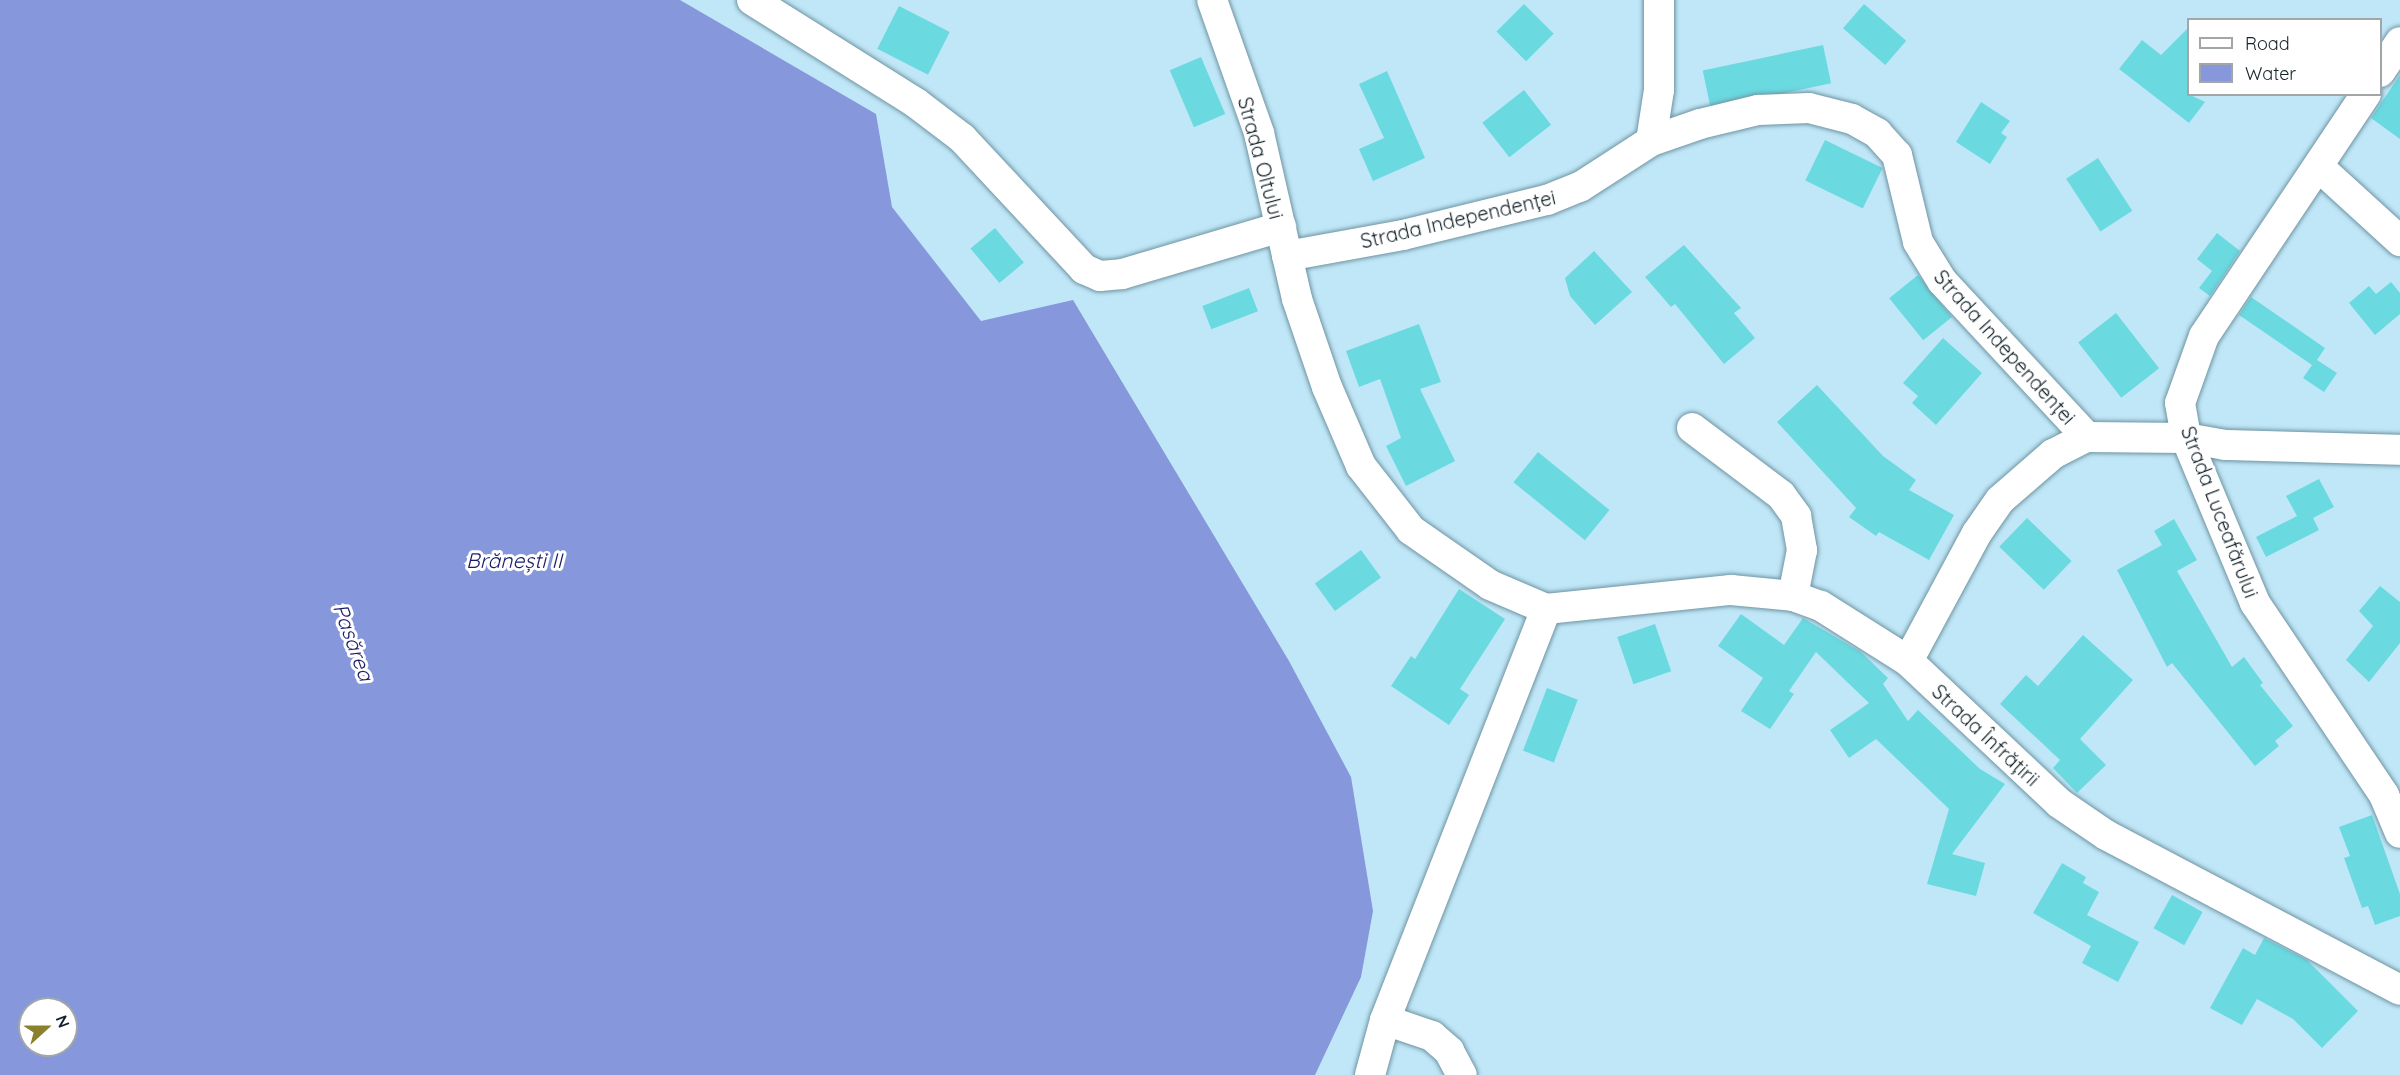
<!DOCTYPE html>
<html>
<head>
<meta charset="utf-8">
<style>
  body { margin:0 }
  #map { position:relative; width:2400px; height:1075px; overflow:hidden; background:#c0e7f7; font-family:Quicksand,sans-serif }
  div>[style] { position:absolute }
  .water>* { inset:0; background:#8697db }
  .building>* { inset:0; background:#6adae0; transform-origin:0 0 }
  .roads { filter:drop-shadow(0 0 2px #6f94a3) drop-shadow(0 0 2px #6f94a3) }
  .street>* { height:30px; margin:-15px; padding:0 15px; transform-origin:15px; border-radius:15px; background:#fff }
  span { translate:-50% -50%; white-space:nowrap; text-align:center; line-height:1.15; -webkit-text-stroke:6px #fff; paint-order:stroke }
  .street-label { font-size:20px; color:#132228 }
  .water-label { font-size:21px; color:#191c6a; font-style:italic }
  .legend { position:absolute; left:2187px; top:18px; width:195px; height:78px; box-sizing:border-box; background:#fff; border:2px solid #a1a7a9; margin:0; padding:8px 10px; list-style:none; font-size:18px; color:#132228 }
  .legend li { display:flex; align-items:center; gap:12px; height:30px }
  .legend b { width:30px; border:2px solid #a1a7a9 }
  .north { position:absolute; left:18px; top:997px; width:60px; height:60px; box-sizing:border-box; background:#fff; border:2px solid #a1a7a9; border-radius:50%; rotate:69deg; font-size:16px; font-weight:700; line-height:24px; text-align:center; color:#132228 }
  .north::after { content:''; display:block; margin:auto; width:21px; height:27px; background:#8a822a; clip-path:polygon(50% 0,100% 100%,50% 72%,0 100%) }
</style>
</head>
<body>
<div id="map">
  <div class="water">
    <i style="clip-path:polygon(evenodd,0 0,680px 0,876px 114px,892px 207px,981px 321px,1073px 300px,1289px 661px,1351px 777px,1373px 911px,1361px 977px,1315px 1075px,0 1075px,0 0,30px 1009px,66px 1009px,66px 1045px,30px 1045px,30px 1009px)"></i>
  </div>
  <div class="building">
    <i style="left:1524px;top:4px;width:42px;height:39px;rotate:45deg"></i>
    <i style="left:1864px;top:4px;width:56px;height:32px;rotate:41deg"></i>
    <i style="left:899px;top:6px;width:57px;height:48px;rotate:27deg"></i>
    <i style="clip-path:polygon(2188px 28px,2188px 94px,2205px 102px,2189px 123px,2119px 69px,2142px 40px,2161px 55px)"></i>
    <i style="left:1823px;top:45px;width:39px;height:123px;rotate:78deg"></i>
    <i style="left:1201px;top:57px;width:62px;height:34px;rotate:67deg"></i>
    <i style="clip-path:polygon(1387px 71px,1425px 158px,1373px 181px,1359px 149px,1384px 138px,1359px 84px)"></i>
    <i style="clip-path:polygon(2400px 75px,2400px 139px,2371px 118px)"></i>
    <i style="left:1524px;top:90px;width:44px;height:53px;rotate:52deg"></i>
    <i style="clip-path:polygon(1981px 102px,2010px 121px,2001px 133px,2007px 137px,1990px 164px,1956px 142px)"></i>
    <i style="left:1825px;top:140px;width:64px;height:45px;rotate:26deg"></i>
    <i style="left:2098px;top:158px;width:63px;height:38px;rotate:57deg"></i>
    <i style="left:995px;top:228px;width:45px;height:32px;rotate:50deg"></i>
    <i style="clip-path:polygon(2217px 233px,2240px 251px,2210px 296px,2199px 288px,2212px 271px,2197px 259px)"></i>
    <i style="clip-path:polygon(1684px 245px,1741px 308px,1734px 313px,1755px 338px,1724px 364px,1675px 304px,1671px 307px,1645px 277px)"></i>
    <i style="clip-path:polygon(1594px 251px,1632px 292px,1595px 325px,1570px 296px,1565px 278px)"></i>
    <i style="left:1918px;top:275px;width:54px;height:37px;rotate:51deg"></i>
    <i style="clip-path:polygon(2391px 282px,2400px 293px,2400px 314px,2375px 335px,2349px 303px,2369px 286px,2376px 294px)"></i>
    <i style="left:1249px;top:288px;width:25px;height:50px;rotate:69deg"></i>
    <i style="clip-path:polygon(2251px 297px,2325px 348px,2317px 360px,2337px 373px,2324px 392px,2303px 378px,2312px 365px,2239px 315px)"></i>
    <i style="left:2116px;top:313px;width:70px;height:48px;rotate:52deg"></i>
    <i style="clip-path:polygon(1419px 324px,1441px 382px,1420px 389px,1455px 461px,1406px 486px,1386px 446px,1401px 438px,1380px 379px,1359px 387px,1346px 351px)"></i>
    <i style="clip-path:polygon(1943px 338px,1982px 373px,1936px 425px,1912px 403px,1918px 396px,1903px 383px)"></i>
    <i style="clip-path:polygon(1817px 385px,1883px 456px,1916px 480px,1909px 490px,1954px 515px,1929px 560px,1879px 532px,1876px 536px,1849px 517px,1856px 508px,1777px 422px)"></i>
    <i style="left:1538px;top:452px;width:92px;height:39px;rotate:39deg"></i>
    <i style="clip-path:polygon(2319px 479px,2334px 507px,2313px 518px,2319px 530px,2266px 557px,2256px 537px,2297px 516px,2286px 496px)"></i>
    <i style="left:2027px;top:518px;width:62px;height:40px;rotate:44deg"></i>
    <i style="clip-path:polygon(2174px 519px,2197px 560px,2177px 571px,2232px 667px,2244px 657px,2263px 683px,2260px 685px,2293px 726px,2275px 741px,2279px 746px,2255px 766px,2172px 663px,2167px 667px,2117px 570px,2162px 545px,2154px 531px)"></i>
    <i style="left:1361px;top:550px;width:34px;height:57px;rotate:54deg"></i>
    <i style="clip-path:polygon(2380px 586px,2400px 602px,2400px 643px,2369px 682px,2346px 660px,2373px 626px,2359px 611px)"></i>
    <i style="clip-path:polygon(1459px 589px,1505px 619px,1460px 689px,1469px 695px,1449px 725px,1391px 686px,1411px 656px,1415px 659px)"></i>
    <i style="clip-path:polygon(1741px 614px,1784px 645px,1803px 618px,1861px 652px,1888px 678px,1883px 684px,1908px 721px,1918px 710px,1980px 769px,2005px 784px,1952px 854px,1985px 863px,1976px 896px,1927px 884px,1949px 809px,1876px 739px,1849px 758px,1830px 730px,1869px 703px,1816px 652px,1789px 691px,1794px 694px,1770px 729px,1741px 711px,1763px 678px,1718px 646px)"></i>
    <i style="left:1655px;top:624px;width:50px;height:40px;rotate:71deg"></i>
    <i style="clip-path:polygon(2083px 635px,2133px 680px,2080px 739px,2106px 765px,2077px 793px,2053px 768px,2060px 760px,2000px 704px,2026px 675px,2038px 686px)"></i>
    <i style="left:1547px;top:688px;width:33px;height:67px;rotate:21deg"></i>
    <i style="clip-path:polygon(2372px 815px,2400px 894px,2400px 916px,2375px 925px,2368px 906px,2362px 908px,2344px 858px,2350px 856px,2339px 827px)"></i>
    <i style="clip-path:polygon(2062px 863px,2086px 877px,2083px 883px,2099px 892px,2087px 915px,2139px 942px,2118px 982px,2082px 963px,2091px 946px,2033px 913px)"></i>
    <i style="left:2172px;top:895px;width:35px;height:38px;rotate:29deg"></i>
    <i style="clip-path:polygon(2264px 938px,2307px 960px,2358px 1011px,2322px 1048px,2293px 1019px,2257px 999px,2242px 1025px,2210px 1008px,2243px 948px,2255px 955px)"></i>
  </div>
  <div class="roads">
    <div class="street">
      <i style="left:752px;top:0;width:194px;rotate:32.1deg"></i>
      <i style="left:916px;top:103px;width:58px;rotate:37.3deg"></i>
      <i style="left:962px;top:138px;width:179px;rotate:47deg"></i>
      <i style="left:1084px;top:269px;width:17px;rotate:24deg"></i>
      <i style="left:1100px;top:276px;width:22px;rotate:-5deg"></i>
      <i style="left:1122px;top:274px;width:166px;rotate:-16.5deg"></i>
      <i style="left:1212px;top:0;width:141px;rotate:70.5deg"></i>
      <i style="left:1259px;top:133px;width:170px;rotate:77.1deg"></i>
      <i style="left:1297px;top:299px;width:93px;rotate:71.2deg"></i>
      <i style="left:1327px;top:387px;width:86px;rotate:66.7deg"></i>
      <i style="left:1361px;top:466px;width:81px;rotate:52deg"></i>
      <i style="left:1411px;top:530px;width:96px;rotate:34.8deg"></i>
      <i style="left:1490px;top:585px;width:61px;rotate:23.2deg"></i>
      <i style="left:1546px;top:609px;width:186px;rotate:-5.9deg"></i>
      <i style="left:1731px;top:590px;width:62px;rotate:5.5deg"></i>
      <i style="left:1793px;top:596px;width:30px;rotate:20deg"></i>
      <i style="left:1821px;top:606px;width:103px;rotate:32.3deg"></i>
      <i style="left:1908px;top:661px;width:207px;rotate:43.2deg"></i>
      <i style="left:2059px;top:803px;width:57px;rotate:34.2deg"></i>
      <i style="left:2106px;top:835px;width:332px;rotate:27.8deg"></i>
      <i style="left:2380px;top:72px;width:36px;rotate:-56deg"></i>
      <i style="left:2366px;top:94px;width:291px;rotate:123.8deg"></i>
      <i style="left:2204px;top:336px;width:71px;rotate:109.7deg"></i>
      <i style="left:2180px;top:403px;width:36px;rotate:80deg"></i>
      <i style="left:2186px;top:438px;width:179px;rotate:67.3deg"></i>
      <i style="left:2255px;top:603px;width:231px;rotate:56.1deg"></i>
      <i style="left:2384px;top:795px;width:41px;rotate:67.2deg"></i>
      <i style="left:1651px;top:141px;width:52px;rotate:-81.1deg"></i>
      <i style="left:1659px;top:90px;width:90px;rotate:-90deg"></i>
      <i style="left:2319px;top:167px;width:110px;rotate:42.4deg"></i>
      <i style="left:1287px;top:256px;width:118px;rotate:-10.3deg"></i>
      <i style="left:1403px;top:235px;width:148px;rotate:-13.7deg"></i>
      <i style="left:1547px;top:200px;width:35px;rotate:-22deg"></i>
      <i style="left:1580px;top:187px;width:85px;rotate:-32.9deg"></i>
      <i style="left:1651px;top:141px;width:52px;rotate:-19.1deg"></i>
      <i style="left:1700px;top:124px;width:60px;rotate:-13.6deg"></i>
      <i style="left:1758px;top:110px;width:51px;rotate:-2.2deg"></i>
      <i style="left:1809px;top:108px;width:44px;rotate:14.3deg"></i>
      <i style="left:1852px;top:119px;width:29px;rotate:29deg"></i>
      <i style="left:1877px;top:133px;width:30px;rotate:48deg"></i>
      <i style="left:1897px;top:155px;width:89px;rotate:76.4deg"></i>
      <i style="left:1918px;top:242px;width:46px;rotate:58.4deg"></i>
      <i style="left:1942px;top:281px;width:213px;rotate:47.1deg"></i>
      <i style="left:1692px;top:428px;width:111px;rotate:37deg"></i>
      <i style="left:1781px;top:495px;width:26px;rotate:54deg"></i>
      <i style="left:1796px;top:516px;width:35px;rotate:80deg"></i>
      <i style="left:1802px;top:550px;width:47px;rotate:101.1deg"></i>
      <i style="left:1908px;top:661px;width:145px;rotate:-61.7deg"></i>
      <i style="left:1977px;top:533px;width:40px;rotate:-55.1deg"></i>
      <i style="left:2000px;top:500px;width:70px;rotate:-41deg"></i>
      <i style="left:2053px;top:454px;width:38px;rotate:-27deg"></i>
      <i style="left:2087px;top:437px;width:99px;rotate:0.6deg"></i>
      <i style="left:2186px;top:438px;width:40px;rotate:10deg"></i>
      <i style="left:2225px;top:445px;width:175px;rotate:1.6deg"></i>
      <i style="left:1385px;top:1020px;width:50px;rotate:18.8deg"></i>
      <i style="left:1432px;top:1036px;width:23px;rotate:41deg"></i>
      <i style="left:1449px;top:1051px;width:27px;rotate:62deg"></i>
      <i style="left:1370px;top:1075px;width:57px;rotate:-74.7deg"></i>
      <i style="left:1385px;top:1020px;width:441px;rotate:-68.6deg"></i>
    </div>
  </div>
  <div class="street-label">
    <span style="left:1261px;top:158px;rotate:75deg">Strada Oltului</span>
    <span style="left:1458px;top:219px;rotate:-13deg">Strada Independenței</span>
    <span style="left:2005px;top:347px;rotate:48deg">Strada Independenței</span>
    <span style="left:2220px;top:512px;rotate:69deg">Strada Luceafărului</span>
    <span style="left:1986px;top:735px;rotate:43deg">Strada Înfrățirii</span>
  </div>
  <div class="water-label">
    <span style="left:514px;top:560px">Brănești II</span>
    <span style="left:354px;top:642px;rotate:70deg">Pasărea</span>
  </div>
  <ul class="legend">
  <li><b style="height:8px;background:#fff"></b>Road</li>
  <li><b style="height:16px;background:#8697db"></b>Water</li>
  </ul>
  <div class="north">N</div>
</div>
</body>
</html>
